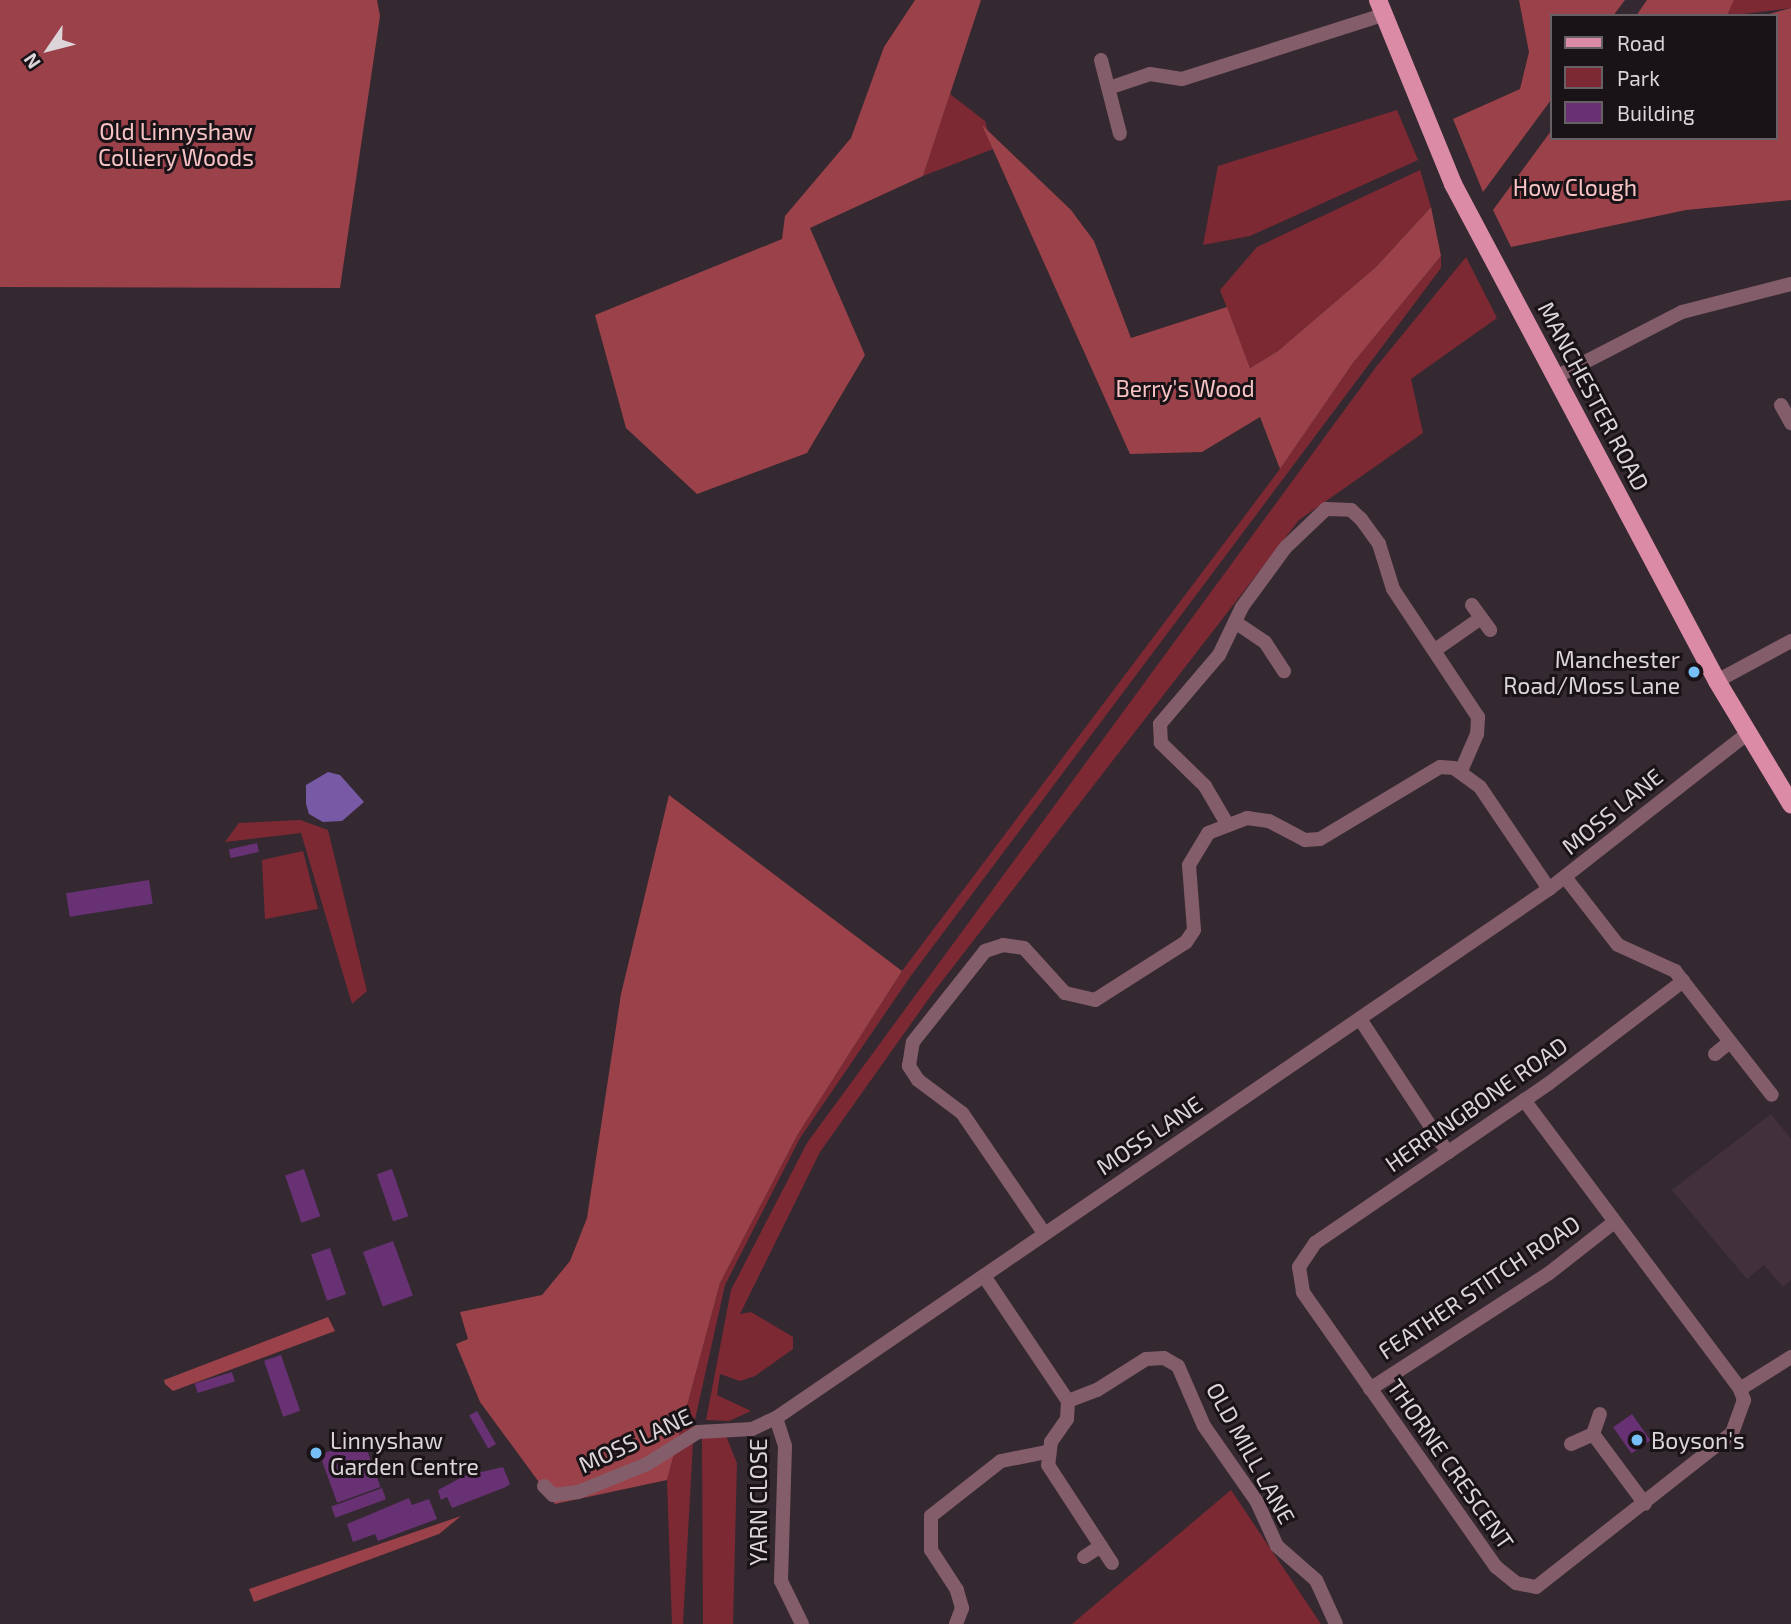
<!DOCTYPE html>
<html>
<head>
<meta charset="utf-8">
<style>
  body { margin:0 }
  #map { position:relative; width:1791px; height:1624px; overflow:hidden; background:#342930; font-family:"Exo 2",sans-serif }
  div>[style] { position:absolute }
  .built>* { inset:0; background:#42313c }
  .green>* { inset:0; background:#7d2933 }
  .forest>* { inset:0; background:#9b4149 }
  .water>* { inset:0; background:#7759a6 }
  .building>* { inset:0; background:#673174; transform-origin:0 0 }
  .minor>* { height:14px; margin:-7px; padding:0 7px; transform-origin:7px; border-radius:7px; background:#845d6a }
  .primary>* { height:18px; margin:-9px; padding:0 9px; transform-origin:9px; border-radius:9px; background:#db8ba6 }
  .dots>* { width:19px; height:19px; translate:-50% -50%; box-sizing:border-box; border:4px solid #191317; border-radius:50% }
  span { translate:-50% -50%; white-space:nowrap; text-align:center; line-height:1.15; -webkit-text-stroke:6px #191317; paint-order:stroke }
  .park-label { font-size:23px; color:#f8c3c4 }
  .street-label { font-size:23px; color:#dbd4d9 }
  .poi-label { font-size:23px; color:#dbd4d9 }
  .right { translate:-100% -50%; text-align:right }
  .left { translate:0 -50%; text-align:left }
  .legend { position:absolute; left:1550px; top:14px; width:228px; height:126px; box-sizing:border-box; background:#191317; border:2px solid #676065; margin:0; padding:9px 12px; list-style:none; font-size:21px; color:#dbd4d9 }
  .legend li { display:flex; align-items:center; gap:14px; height:35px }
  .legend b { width:35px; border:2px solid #676065 }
  .north { position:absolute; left:14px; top:14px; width:70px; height:70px; -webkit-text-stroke:5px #191317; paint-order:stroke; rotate:235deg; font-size:19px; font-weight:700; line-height:28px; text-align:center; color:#dbd4d9 }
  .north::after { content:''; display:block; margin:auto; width:24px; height:32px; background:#dbd4d9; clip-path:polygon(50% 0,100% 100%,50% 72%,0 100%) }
</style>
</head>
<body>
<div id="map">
  <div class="built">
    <i style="clip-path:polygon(1771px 1114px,1791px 1139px,1791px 1280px,1783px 1287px,1764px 1265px,1747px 1279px,1672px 1190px)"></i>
  </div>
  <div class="green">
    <i style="clip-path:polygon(1734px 0,1791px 0,1791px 8px,1727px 16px)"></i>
    <i style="clip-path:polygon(950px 94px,985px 121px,993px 149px,923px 176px)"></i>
    <i style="clip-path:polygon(1397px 110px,1418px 160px,1250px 236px,1203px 245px,1218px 166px)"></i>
    <i style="clip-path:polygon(1420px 170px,1431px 207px,1376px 267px,1278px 351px,1250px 368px,1220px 290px,1257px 247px)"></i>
    <i style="clip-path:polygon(1441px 256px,1441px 268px,910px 977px,800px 1138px,725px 1285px,694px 1424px,683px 1624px,672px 1624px,667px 1480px,720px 1283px,798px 1134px,902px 971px,1280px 469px,1353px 363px)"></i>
    <i style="clip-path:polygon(1466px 257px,1497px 318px,1411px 379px,1423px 433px,1299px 520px,932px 994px,820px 1152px,740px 1314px,751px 1312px,793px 1337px,793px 1349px,755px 1376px,740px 1381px,720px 1374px,717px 1395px,751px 1411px,729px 1421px,706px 1420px,731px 1290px,807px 1143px,1376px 367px)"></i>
    <i style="clip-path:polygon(300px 820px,328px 830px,367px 991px,352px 1004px,301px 833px,225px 842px,239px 823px)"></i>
    <i style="clip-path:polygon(303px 851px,318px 909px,265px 919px,262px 860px)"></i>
    <i style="clip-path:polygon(726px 1436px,737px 1463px,733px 1624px,703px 1624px,702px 1438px)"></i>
    <i style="clip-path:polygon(1231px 1490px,1321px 1624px,1072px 1624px)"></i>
  </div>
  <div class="forest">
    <i style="clip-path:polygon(0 0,377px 0,380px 16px,340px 288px,0 287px)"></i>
    <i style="clip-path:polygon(915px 0,981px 0,923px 176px,810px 228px,865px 355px,807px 453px,697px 494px,626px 428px,595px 315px,782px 239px,785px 216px,851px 138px,884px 47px)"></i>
    <i style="clip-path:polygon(1519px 0,1625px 0,1613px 16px,1551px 16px,1551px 100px,1483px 192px,1453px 119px,1520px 89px,1529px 52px)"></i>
    <i style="clip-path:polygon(1647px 0,1734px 0,1727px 16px,1636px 16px)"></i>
    <i style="clip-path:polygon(1791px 8px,1791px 200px,1686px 210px,1511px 247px,1493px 210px,1551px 131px,1551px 138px,1775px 138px,1775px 16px,1762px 16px)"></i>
    <i style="clip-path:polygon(982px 125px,1071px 210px,1094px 241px,1131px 338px,1227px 307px,1250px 368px,1278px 351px,1376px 267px,1431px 207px,1441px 256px,1353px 363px,1280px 469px,1260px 417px,1202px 452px,1130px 454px)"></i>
    <i style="clip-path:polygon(669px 795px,902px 971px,798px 1134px,720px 1283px,667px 1480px,555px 1504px,480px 1402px,456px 1344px,468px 1339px,460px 1312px,542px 1295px,570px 1261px,587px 1218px,621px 994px)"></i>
    <i style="clip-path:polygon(328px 1317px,335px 1331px,173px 1391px,165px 1384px,164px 1380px)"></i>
    <i style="clip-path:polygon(461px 1516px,439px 1534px,254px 1602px,249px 1589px)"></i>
  </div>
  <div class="water">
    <i style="clip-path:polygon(328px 772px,340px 775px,364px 802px,342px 821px,323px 822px,309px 814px,306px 804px,306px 785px)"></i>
  </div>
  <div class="building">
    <i style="left:257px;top:843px;width:9px;height:29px;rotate:77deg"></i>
    <i style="left:149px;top:880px;width:24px;height:84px;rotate:81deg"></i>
    <i style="left:304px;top:1169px;width:50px;height:20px;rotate:71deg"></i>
    <i style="left:392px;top:1169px;width:50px;height:16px;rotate:71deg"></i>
    <i style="left:393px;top:1241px;width:58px;height:32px;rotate:70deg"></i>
    <i style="left:330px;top:1248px;width:49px;height:20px;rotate:71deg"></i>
    <i style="left:281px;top:1355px;width:59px;height:18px;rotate:71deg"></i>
    <i style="left:232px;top:1372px;width:10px;height:39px;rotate:73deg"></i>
    <i style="left:477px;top:1411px;width:38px;height:9px;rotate:60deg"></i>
    <i style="left:1632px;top:1414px;width:32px;height:23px;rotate:55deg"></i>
    <i style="left:363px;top:1439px;width:51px;height:46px;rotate:70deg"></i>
    <i style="clip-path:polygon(503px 1467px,510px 1484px,506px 1487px,452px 1508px,447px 1497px,441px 1500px,438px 1490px,464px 1476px)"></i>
    <i style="left:382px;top:1488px;width:12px;height:54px;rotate:70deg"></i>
    <i style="clip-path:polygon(409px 1498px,412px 1505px,429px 1499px,437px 1519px,378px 1541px,375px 1534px,353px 1542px,347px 1524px)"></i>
  </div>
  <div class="minor">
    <i style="left:1101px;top:60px;width:76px;rotate:75.6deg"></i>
    <i style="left:1109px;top:88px;width:43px;rotate:-18.9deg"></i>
    <i style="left:1150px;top:74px;width:32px;rotate:9deg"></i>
    <i style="left:1182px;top:79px;width:211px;rotate:-17.7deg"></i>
    <i style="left:1556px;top:377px;width:142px;rotate:-27.3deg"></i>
    <i style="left:1682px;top:312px;width:113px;rotate:-14.4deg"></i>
    <i style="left:1781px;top:405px;width:21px;rotate:61deg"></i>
    <i style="left:1472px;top:605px;width:31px;rotate:54deg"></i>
    <i style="left:1235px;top:622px;width:36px;rotate:34deg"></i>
    <i style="left:1265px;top:642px;width:35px;rotate:57deg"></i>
    <i style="left:1435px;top:650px;width:56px;rotate:-34.8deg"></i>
    <i style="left:1717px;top:681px;width:84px;rotate:-28.4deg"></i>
    <i style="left:1226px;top:822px;width:42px;rotate:-120.3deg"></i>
    <i style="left:1205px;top:786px;width:62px;rotate:-135.7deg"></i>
    <i style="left:1161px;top:743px;width:19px;rotate:-93deg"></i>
    <i style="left:1160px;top:724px;width:91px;rotate:-49.5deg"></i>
    <i style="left:1219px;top:655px;width:53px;rotate:-64.4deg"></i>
    <i style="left:1242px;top:607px;width:73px;rotate:-53.9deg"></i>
    <i style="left:1285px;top:548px;width:57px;rotate:-43.6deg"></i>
    <i style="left:1326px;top:509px;width:25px;rotate:2deg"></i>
    <i style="left:1351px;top:510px;width:13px;rotate:42deg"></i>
    <i style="left:1361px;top:519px;width:31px;rotate:54deg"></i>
    <i style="left:1379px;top:544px;width:47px;rotate:72.7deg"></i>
    <i style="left:1393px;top:589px;width:154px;rotate:56.4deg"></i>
    <i style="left:1478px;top:717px;width:17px;rotate:93deg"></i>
    <i style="left:1477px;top:734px;width:40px;rotate:113.4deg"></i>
    <i style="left:1565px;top:877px;width:86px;rotate:52.1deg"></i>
    <i style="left:1618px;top:945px;width:63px;rotate:24.5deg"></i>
    <i style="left:1675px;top:971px;width:157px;rotate:52deg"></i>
    <i style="left:1360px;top:1019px;width:160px;rotate:56.7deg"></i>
    <i style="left:1715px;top:1054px;width:19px;rotate:-39deg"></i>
    <i style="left:1524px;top:1100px;width:361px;rotate:53.2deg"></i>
    <i style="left:1740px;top:1389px;width:12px;rotate:70deg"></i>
    <i style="left:1744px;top:1400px;width:35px;rotate:110deg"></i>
    <i style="left:1732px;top:1433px;width:249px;rotate:141.8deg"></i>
    <i style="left:1536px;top:1587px;width:20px;rotate:-169deg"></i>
    <i style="left:1516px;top:1583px;width:26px;rotate:-141deg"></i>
    <i style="left:1496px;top:1567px;width:336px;rotate:-125.1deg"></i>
    <i style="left:1303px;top:1292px;width:25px;rotate:-99deg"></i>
    <i style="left:1299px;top:1267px;width:29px;rotate:-56deg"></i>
    <i style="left:1315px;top:1243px;width:282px;rotate:-34.3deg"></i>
    <i style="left:1548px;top:1084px;width:170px;rotate:-37.3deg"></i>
    <i style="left:1044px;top:1233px;width:145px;rotate:-124.3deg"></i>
    <i style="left:962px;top:1113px;width:55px;rotate:-143.1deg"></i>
    <i style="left:918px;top:1080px;width:17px;rotate:-123deg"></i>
    <i style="left:909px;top:1066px;width:24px;rotate:-81deg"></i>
    <i style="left:913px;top:1042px;width:116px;rotate:-51.6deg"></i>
    <i style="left:985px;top:951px;width:19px;rotate:-18deg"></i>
    <i style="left:1003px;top:945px;width:21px;rotate:8deg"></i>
    <i style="left:1024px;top:948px;width:61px;rotate:47.7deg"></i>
    <i style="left:1065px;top:993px;width:31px;rotate:13deg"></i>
    <i style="left:1095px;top:1000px;width:108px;rotate:-32.5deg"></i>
    <i style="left:1186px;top:942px;width:14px;rotate:-56deg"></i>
    <i style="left:1194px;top:930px;width:65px;rotate:-94.4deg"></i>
    <i style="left:1189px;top:865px;width:37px;rotate:-59deg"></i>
    <i style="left:1208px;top:833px;width:42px;rotate:-21deg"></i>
    <i style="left:1247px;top:818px;width:22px;rotate:8deg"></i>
    <i style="left:1269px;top:821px;width:41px;rotate:27.8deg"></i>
    <i style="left:1305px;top:840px;width:15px;rotate:-4deg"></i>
    <i style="left:1320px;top:839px;width:140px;rotate:-31deg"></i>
    <i style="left:1440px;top:767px;width:14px;rotate:4deg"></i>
    <i style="left:1454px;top:768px;width:32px;rotate:36deg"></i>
    <i style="left:1480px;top:787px;width:123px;rotate:55.9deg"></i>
    <i style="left:984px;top:1276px;width:151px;rotate:56.1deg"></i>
    <i style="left:1068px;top:1401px;width:18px;rotate:93deg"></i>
    <i style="left:1067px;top:1419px;width:28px;rotate:125deg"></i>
    <i style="left:1051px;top:1442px;width:23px;rotate:97deg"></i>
    <i style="left:1048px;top:1465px;width:117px;rotate:56.9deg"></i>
    <i style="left:1370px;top:1389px;width:212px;rotate:-32.9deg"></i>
    <i style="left:1548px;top:1274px;width:83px;rotate:-38.1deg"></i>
    <i style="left:1740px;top:1389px;width:60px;rotate:-32.1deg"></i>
    <i style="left:1068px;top:1401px;width:31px;rotate:-21deg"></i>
    <i style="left:1097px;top:1390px;width:58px;rotate:-32.3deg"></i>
    <i style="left:1146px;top:1359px;width:18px;rotate:-3deg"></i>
    <i style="left:1164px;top:1358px;width:16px;rotate:30deg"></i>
    <i style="left:1178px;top:1366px;width:65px;rotate:66.6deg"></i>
    <i style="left:1204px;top:1426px;width:93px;rotate:55.1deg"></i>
    <i style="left:1257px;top:1502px;width:48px;rotate:65.6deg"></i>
    <i style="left:1277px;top:1546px;width:52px;rotate:41.1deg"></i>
    <i style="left:1316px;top:1580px;width:48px;rotate:65.6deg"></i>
    <i style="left:776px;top:1418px;width:29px;rotate:72deg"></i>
    <i style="left:785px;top:1446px;width:135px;rotate:91.7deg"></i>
    <i style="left:781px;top:1581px;width:48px;rotate:64deg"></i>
    <i style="left:1593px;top:1434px;width:87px;rotate:53.4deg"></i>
    <i style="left:1571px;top:1444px;width:24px;rotate:-24deg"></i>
    <i style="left:1593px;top:1434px;width:21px;rotate:-71deg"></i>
    <i style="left:544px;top:1486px;width:13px;rotate:45deg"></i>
    <i style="left:553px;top:1495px;width:25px;rotate:-7deg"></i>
    <i style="left:578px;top:1492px;width:74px;rotate:-22.1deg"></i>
    <i style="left:647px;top:1464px;width:60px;rotate:-32.1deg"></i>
    <i style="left:698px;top:1432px;width:54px;rotate:-3.2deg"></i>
    <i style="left:752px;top:1429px;width:26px;rotate:-25deg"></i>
    <i style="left:776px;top:1418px;width:937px;rotate:-34.39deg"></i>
    <i style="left:1549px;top:889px;width:253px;rotate:-38.1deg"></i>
    <i style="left:1084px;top:1557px;width:20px;rotate:-33deg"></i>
    <i style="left:956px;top:1624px;width:17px;rotate:-69deg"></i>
    <i style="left:962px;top:1608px;width:19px;rotate:-106deg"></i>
    <i style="left:957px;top:1590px;width:48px;rotate:-123deg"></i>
    <i style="left:931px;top:1550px;width:34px;rotate:-90deg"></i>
    <i style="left:931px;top:1516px;width:89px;rotate:-38.2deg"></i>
    <i style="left:1001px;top:1461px;width:47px;rotate:-11.1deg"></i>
  </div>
  <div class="primary">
    <i style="left:1378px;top:0;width:199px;rotate:67.8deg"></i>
    <i style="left:1453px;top:184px;width:563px;rotate:62.02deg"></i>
    <i style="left:1717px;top:681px;width:144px;rotate:59deg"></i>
  </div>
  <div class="dots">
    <i style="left:1694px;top:672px;background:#77c0f7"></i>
    <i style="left:1637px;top:1440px;background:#77c0f7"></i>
    <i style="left:316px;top:1453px;background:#77c0f7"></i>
  </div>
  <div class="park-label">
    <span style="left:176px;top:144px">Old Linnyshaw<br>Colliery Woods</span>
    <span style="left:1575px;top:187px">How Clough</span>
    <span style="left:1185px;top:388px">Berry's Wood</span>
  </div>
  <div class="street-label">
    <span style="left:1594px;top:396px;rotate:62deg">MANCHESTER ROAD</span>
    <span style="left:1612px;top:811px;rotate:-39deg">MOSS LANE</span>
    <span style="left:1476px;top:1104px;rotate:-35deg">HERRINGBONE ROAD</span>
    <span style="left:1149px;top:1135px;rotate:-34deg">MOSS LANE</span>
    <span style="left:1479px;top:1287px;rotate:-34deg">FEATHER STITCH ROAD</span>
    <span style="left:635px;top:1440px;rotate:-25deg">MOSS LANE</span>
    <span style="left:1251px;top:1453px;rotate:61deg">OLD MILL LANE</span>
    <span style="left:1451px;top:1464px;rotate:55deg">THORNE CRESCENT</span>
    <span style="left:758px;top:1502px;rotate:-90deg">YARN CLOSE</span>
  </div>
  <div class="poi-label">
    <span class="right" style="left:1680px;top:672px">Manchester<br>Road/Moss Lane</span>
    <span class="left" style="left:330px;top:1453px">Linnyshaw<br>Garden Centre</span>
    <span class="left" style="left:1651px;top:1440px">Boyson's</span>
  </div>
  <ul class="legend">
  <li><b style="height:9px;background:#db8ba6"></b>Road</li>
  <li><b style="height:19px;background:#7d2933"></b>Park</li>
  <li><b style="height:19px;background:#673174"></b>Building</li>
  </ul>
  <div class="north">N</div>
</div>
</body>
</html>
